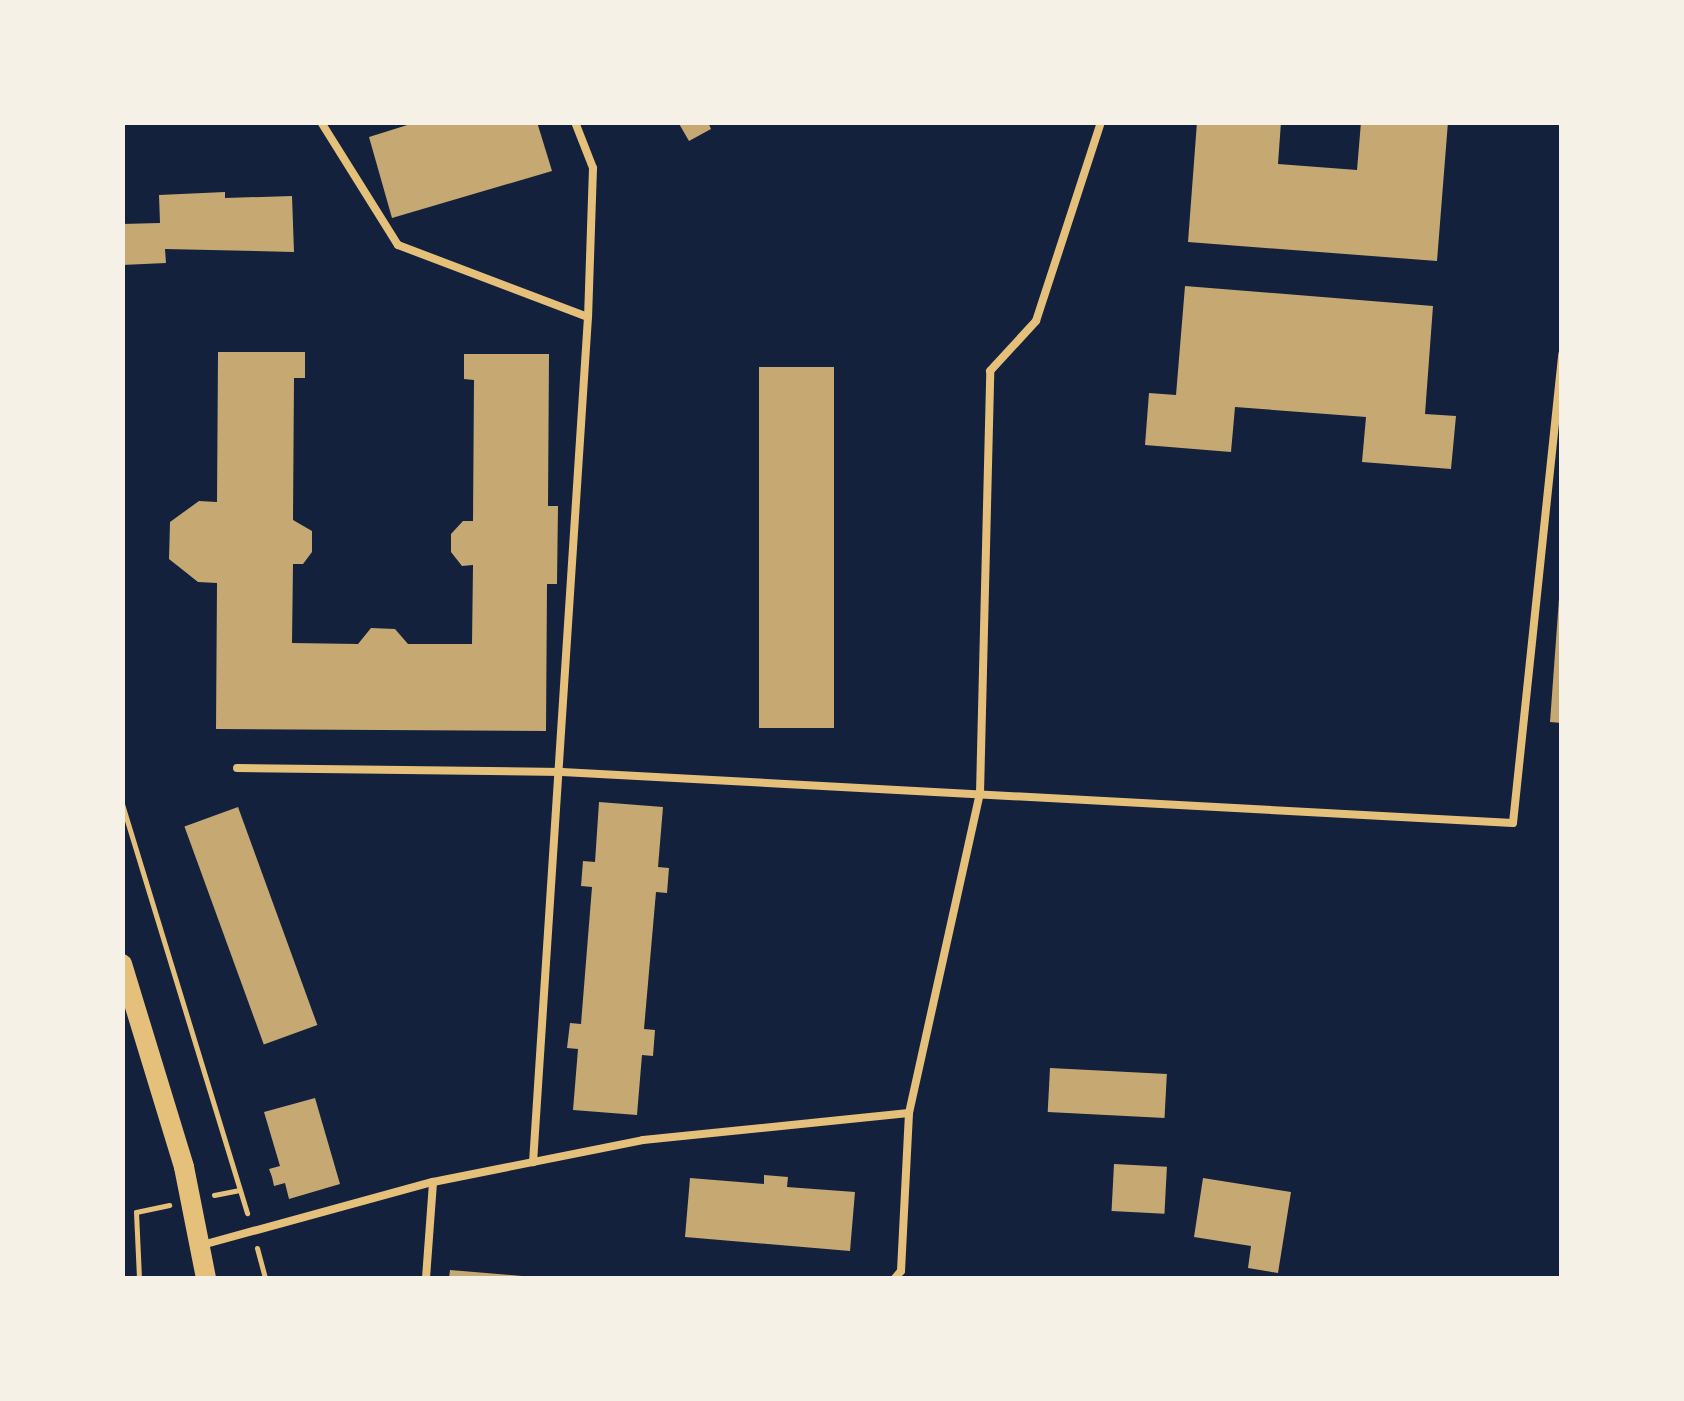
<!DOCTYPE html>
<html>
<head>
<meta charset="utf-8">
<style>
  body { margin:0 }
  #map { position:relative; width:1684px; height:1401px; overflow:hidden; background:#14213d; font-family:"Open Sans",sans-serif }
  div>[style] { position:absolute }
  .building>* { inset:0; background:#c6a872; transform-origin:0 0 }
  .path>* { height:5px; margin:-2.5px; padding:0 2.5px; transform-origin:2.5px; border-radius:2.5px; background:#e5c07b }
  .service>* { height:8px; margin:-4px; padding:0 4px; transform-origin:4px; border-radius:4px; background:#e5c07b }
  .secondary>* { height:20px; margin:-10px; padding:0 10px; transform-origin:10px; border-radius:10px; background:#e5c07b }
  span { translate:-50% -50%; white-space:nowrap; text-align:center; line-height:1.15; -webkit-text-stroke:10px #f6f1e7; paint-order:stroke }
  .frame { position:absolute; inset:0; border:125px solid #f6f1e7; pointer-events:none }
</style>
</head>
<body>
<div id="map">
  <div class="building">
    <i style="clip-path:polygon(417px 122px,537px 122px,552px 171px,392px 218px,369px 137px)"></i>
    <i style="clip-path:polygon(678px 122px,708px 122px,711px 129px,689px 141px)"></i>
    <i style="clip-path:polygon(1197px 122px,1281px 122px,1278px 164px,1357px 170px,1361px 122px,1448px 122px,1437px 261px,1188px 242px)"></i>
    <i style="clip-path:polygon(225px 192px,225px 198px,292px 196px,294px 252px,165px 249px,166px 263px,122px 265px,122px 224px,160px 223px,159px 195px)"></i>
    <i style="clip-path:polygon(1185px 286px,1433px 306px,1425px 414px,1456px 416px,1451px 469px,1362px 462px,1366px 417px,1235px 407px,1231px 452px,1145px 445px,1149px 393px,1176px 395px)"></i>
    <i style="clip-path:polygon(218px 352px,305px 352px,305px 378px,294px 378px,293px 520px,312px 531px,312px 552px,303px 564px,293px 564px,292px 643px,358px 644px,371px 628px,395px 629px,408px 644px,472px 644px,473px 565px,462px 566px,451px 552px,451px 534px,463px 521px,473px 521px,474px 380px,464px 379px,464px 354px,549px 354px,548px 506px,558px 506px,557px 584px,547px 584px,546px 731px,216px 729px,217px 583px,198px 582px,169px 559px,170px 522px,199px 501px,217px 502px)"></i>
    <i style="left:759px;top:367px;width:75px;height:361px"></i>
    <i style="clip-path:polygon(1559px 599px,1562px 600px,1562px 723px,1550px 722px)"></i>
    <i style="clip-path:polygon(599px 802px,663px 807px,658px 867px,669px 868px,667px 893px,656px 892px,644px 1029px,655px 1030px,653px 1056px,642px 1055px,637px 1115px,573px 1110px,578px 1049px,567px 1048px,570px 1023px,581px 1024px,592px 887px,581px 886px,583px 861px,595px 862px)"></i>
    <i style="left:238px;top:807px;width:232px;height:57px;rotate:70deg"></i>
    <i style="left:1050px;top:1068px;width:117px;height:44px;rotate:3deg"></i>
    <i style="clip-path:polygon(315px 1098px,340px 1184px,289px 1199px,285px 1183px,274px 1186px,272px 1177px,269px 1169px,280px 1166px,264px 1112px)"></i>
    <i style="left:1114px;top:1164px;width:53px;height:47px;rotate:3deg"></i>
    <i style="clip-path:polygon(764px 1175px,788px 1177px,787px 1187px,855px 1192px,850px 1251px,685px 1237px,690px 1178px,764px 1184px)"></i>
    <i style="clip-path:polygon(1203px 1178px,1291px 1192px,1278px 1273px,1248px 1268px,1251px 1246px,1194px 1237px)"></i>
    <i style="clip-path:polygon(450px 1270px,522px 1276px,522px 1278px,449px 1278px)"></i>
  </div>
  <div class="path">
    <i style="left:122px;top:804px;width:428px;rotate:73deg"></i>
    <i style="left:214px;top:1195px;width:26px;rotate:-11deg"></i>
    <i style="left:257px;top:1248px;width:31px;rotate:75deg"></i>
    <i style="left:139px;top:1278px;width:66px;rotate:-92.6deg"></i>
    <i style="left:136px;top:1212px;width:34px;rotate:-12deg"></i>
  </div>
  <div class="service">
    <i style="left:321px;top:122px;width:145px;rotate:58deg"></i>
    <i style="left:398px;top:245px;width:203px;rotate:20.8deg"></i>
    <i style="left:588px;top:317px;width:847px;rotate:93.72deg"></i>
    <i style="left:575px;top:122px;width:49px;rotate:68.6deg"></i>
    <i style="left:593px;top:168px;width:149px;rotate:91.9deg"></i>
    <i style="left:237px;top:768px;width:325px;rotate:0.7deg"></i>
    <i style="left:562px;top:772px;width:952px;rotate:3.07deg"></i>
    <i style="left:1513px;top:823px;width:471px;rotate:-84deg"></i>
    <i style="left:202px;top:1245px;width:239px;rotate:-15.3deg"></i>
    <i style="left:433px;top:1182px;width:214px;rotate:-11.3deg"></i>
    <i style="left:643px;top:1140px;width:267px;rotate:-5.8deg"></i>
    <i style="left:426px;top:1278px;width:96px;rotate:-85.8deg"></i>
    <i style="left:895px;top:1278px;width:9px;rotate:-49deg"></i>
    <i style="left:901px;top:1271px;width:158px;rotate:-87.1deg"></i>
    <i style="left:909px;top:1113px;width:328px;rotate:-77.5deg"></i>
    <i style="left:980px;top:793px;width:422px;rotate:-88.6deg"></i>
    <i style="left:990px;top:371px;width:68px;rotate:-47.4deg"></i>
    <i style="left:1036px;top:321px;width:209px;rotate:-71.9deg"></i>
  </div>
  <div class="secondary">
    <i style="left:122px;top:964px;width:212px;rotate:73deg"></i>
    <i style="left:184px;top:1167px;width:113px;rotate:78.8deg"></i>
  </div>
  <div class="frame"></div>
</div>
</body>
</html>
